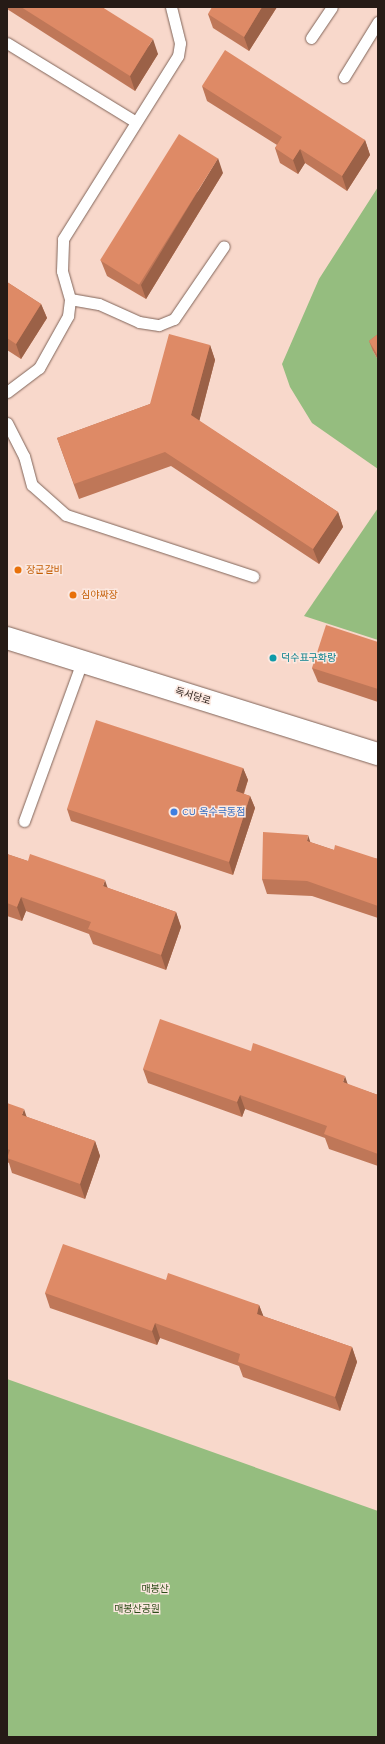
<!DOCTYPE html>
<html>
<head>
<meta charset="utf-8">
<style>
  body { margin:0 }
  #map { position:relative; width:385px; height:1744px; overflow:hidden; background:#f8d8cb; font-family:"Work Sans","Noto Sans KR",sans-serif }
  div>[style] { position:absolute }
  .green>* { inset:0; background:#95bd7f }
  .roads { filter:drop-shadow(0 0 1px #806459) drop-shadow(0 0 1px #806459) }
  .lane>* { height:11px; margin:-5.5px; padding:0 5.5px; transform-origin:5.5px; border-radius:5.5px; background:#fff }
  .secondary>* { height:22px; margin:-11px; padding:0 11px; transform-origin:11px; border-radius:11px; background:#fff }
  .wall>* { inset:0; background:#bf7758 }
  .shaded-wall>* { inset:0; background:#9b6147 }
  .building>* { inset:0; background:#de8a66; transform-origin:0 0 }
  .dots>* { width:11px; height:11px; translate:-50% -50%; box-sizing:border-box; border:2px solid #fce8e0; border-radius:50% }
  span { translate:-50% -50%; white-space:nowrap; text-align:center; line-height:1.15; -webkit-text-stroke:3px #fce8e0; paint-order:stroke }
  .food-label { font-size:10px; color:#c56008 }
  .left { translate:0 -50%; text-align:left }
  .culture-label { font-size:10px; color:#0d838f }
  .street-label { font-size:10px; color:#261b16 }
  .shop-label { font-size:10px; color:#366cbe }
  .park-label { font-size:10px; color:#2e4d1a }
  .frame { position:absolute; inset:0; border:8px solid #261b16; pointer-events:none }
</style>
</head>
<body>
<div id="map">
  <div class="green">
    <i style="clip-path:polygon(378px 187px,378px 348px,373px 351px,378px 360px,378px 469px,312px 423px,290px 387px,282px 364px,319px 279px)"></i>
    <i style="clip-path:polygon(378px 508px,378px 640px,304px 616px)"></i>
    <i style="clip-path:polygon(7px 1379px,378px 1511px,378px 1737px,7px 1737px)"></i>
  </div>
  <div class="roads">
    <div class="lane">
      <i style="left:311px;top:38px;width:37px;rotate:-56deg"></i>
      <i style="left:7px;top:43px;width:151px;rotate:31.5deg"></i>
      <i style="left:344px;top:77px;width:65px;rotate:-58.3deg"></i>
      <i style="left:70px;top:299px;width:29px;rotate:10deg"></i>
      <i style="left:99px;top:304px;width:44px;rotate:24.2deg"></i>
      <i style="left:139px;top:322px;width:20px;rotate:9deg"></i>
      <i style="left:159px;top:325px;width:16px;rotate:-22deg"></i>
      <i style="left:174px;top:319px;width:88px;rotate:-55.6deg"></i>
      <i style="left:7px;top:392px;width:40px;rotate:-37deg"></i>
      <i style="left:39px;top:368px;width:60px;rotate:-60.9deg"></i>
      <i style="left:68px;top:316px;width:17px;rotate:-83deg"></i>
      <i style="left:70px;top:299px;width:29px;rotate:-106deg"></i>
      <i style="left:62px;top:271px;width:32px;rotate:-88deg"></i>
      <i style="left:63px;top:239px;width:216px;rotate:-57.9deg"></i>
      <i style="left:178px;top:56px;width:13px;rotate:-81deg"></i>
      <i style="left:180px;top:43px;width:37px;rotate:-104deg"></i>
      <i style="left:7px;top:423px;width:37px;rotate:63deg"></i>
      <i style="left:24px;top:456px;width:30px;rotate:75deg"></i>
      <i style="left:32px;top:485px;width:45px;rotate:41.4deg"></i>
      <i style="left:66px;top:515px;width:197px;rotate:18.1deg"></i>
      <i style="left:24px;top:821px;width:169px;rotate:-70deg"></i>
    </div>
    <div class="secondary">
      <i style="left:7px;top:638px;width:389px;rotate:17.4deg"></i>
    </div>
  </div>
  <div class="wall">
    <i style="clip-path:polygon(7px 7px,102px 7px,158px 54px,135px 91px,7px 9px)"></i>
    <i style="clip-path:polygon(277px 7px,249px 51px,213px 28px,208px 14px)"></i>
    <i style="clip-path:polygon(202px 86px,365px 140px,370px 155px,347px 191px,305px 163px,298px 174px,280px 163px,275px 148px,277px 145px,207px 101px)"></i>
    <i style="clip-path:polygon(223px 173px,146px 299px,107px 276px,101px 261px)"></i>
    <i style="clip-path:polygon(7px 282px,41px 304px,47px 318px,21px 359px,7px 350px)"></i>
    <i style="clip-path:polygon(378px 334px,378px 360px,373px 351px,369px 341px)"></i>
    <i style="clip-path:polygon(210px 345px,215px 360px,199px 421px,338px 512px,343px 527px,319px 564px,171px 466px,79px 499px,57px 438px,150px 404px)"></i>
    <i style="clip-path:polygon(378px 642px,378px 702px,318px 682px,312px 668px)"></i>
    <i style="clip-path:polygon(243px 768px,248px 780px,244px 794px,250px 796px,255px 808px,233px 875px,71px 821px,67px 809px)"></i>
    <i style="clip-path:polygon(310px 842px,334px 850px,378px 859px,378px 918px,312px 896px,267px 894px,262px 879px)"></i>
    <i style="clip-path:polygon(7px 854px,108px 888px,176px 912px,181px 927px,166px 970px,93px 944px,89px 934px,26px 911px,22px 921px,7px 916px)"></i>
    <i style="clip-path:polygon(251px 1051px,378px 1095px,378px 1166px,329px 1149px,325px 1138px,245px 1109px,242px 1117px,148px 1083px,143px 1069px)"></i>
    <i style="clip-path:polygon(7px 1103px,27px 1117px,95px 1141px,100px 1156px,85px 1199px,12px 1173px,9px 1163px,7px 1162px)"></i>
    <i style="clip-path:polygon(166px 1280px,259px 1305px,263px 1316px,352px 1347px,357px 1362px,340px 1411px,243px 1377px,239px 1366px,160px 1338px,157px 1345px,50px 1308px,45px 1293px)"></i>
  </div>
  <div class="shaded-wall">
    <i style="clip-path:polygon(262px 7px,277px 7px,249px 51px,244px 37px)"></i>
    <i style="clip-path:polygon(153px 39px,158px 54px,135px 91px,130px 76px)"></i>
    <i style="clip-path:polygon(365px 140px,370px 155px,347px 191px,342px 176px)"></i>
    <i style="clip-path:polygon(300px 149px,305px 163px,298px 174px,293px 160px)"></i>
    <i style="clip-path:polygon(218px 158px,223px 173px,146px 299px,141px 285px)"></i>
    <i style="clip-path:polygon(41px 304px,47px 318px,21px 359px,16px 344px)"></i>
    <i style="clip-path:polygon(210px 345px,215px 360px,197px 430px,191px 415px)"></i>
    <i style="clip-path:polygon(338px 512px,343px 527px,319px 564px,313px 549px)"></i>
    <i style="clip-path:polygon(243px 768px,248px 780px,240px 803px,236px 791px)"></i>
    <i style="clip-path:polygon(250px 796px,255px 808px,233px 875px,229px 862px)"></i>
    <i style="clip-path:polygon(308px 835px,313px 850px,307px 841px)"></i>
    <i style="clip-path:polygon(105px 880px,110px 895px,103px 886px)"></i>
    <i style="clip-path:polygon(21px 897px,26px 911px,22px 921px,17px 907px)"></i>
    <i style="clip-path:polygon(176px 912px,181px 927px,166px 970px,161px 955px)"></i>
    <i style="clip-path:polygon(345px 1076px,350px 1091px,343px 1082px)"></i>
    <i style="clip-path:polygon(240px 1095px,245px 1109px,242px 1117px,237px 1102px)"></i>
    <i style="clip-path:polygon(24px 1109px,29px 1124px,22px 1115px)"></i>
    <i style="clip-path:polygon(95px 1141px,100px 1156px,85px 1199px,80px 1184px)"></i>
    <i style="clip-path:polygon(259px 1305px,265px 1320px,257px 1314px)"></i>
    <i style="clip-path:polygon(155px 1323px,160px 1338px,157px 1345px,152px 1331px)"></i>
    <i style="clip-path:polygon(352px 1347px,357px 1362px,340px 1411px,335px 1397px)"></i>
  </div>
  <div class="building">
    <i style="clip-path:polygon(21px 7px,102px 7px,153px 39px,130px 76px)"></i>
    <i style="clip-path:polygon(212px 7px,262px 7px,244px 37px,208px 14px)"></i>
    <i style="clip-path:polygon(225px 50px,365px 140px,342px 176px,300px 149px,293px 160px,275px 148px,282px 137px,202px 86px)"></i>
    <i style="left:179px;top:134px;width:46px;height:149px;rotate:32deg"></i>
    <i style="clip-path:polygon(7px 282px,41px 304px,16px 344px,7px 338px)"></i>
    <i style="clip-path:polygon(169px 334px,210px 345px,191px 415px,338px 512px,313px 549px,165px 452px,74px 484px,57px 438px,150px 404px)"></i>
    <i style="clip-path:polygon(378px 334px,378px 356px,369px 341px)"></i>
    <i style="clip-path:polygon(326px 625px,378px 642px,378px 689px,312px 668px)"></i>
    <i style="clip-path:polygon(96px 720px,243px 768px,236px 791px,250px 796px,229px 862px,67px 809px)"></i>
    <i style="clip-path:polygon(263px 832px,308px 835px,307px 841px,334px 850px,335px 845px,378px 859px,378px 906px,307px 881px,262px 879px)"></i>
    <i style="clip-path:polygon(7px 854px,28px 861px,30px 854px,105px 880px,103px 886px,176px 912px,161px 955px,88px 929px,91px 922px,21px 897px,17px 907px,7px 903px)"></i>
    <i style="clip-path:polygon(160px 1019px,251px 1051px,253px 1043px,345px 1076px,343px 1082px,378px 1095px,378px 1154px,324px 1134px,327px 1126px,240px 1095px,237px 1102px,143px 1069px)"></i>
    <i style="clip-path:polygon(7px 1103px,24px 1109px,22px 1115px,95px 1141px,80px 1184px,7px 1158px,10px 1150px,7px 1149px)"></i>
    <i style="clip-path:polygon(63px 1244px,166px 1280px,168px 1273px,259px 1305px,257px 1314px,352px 1347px,335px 1397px,238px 1362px,240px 1354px,155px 1323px,152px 1331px,45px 1293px)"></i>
  </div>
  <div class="dots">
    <i style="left:18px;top:570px;background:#e8710a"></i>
    <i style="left:73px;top:595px;background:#e8710a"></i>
    <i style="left:273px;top:658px;background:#0f9aa8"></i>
    <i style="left:174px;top:812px;background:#3f7fe0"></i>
  </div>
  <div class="food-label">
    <span class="left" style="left:26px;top:570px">장군갈비</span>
    <span class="left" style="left:81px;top:595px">심야짜장</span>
  </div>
  <div class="culture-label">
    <span class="left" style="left:281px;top:658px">덕수표구화랑</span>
  </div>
  <div class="street-label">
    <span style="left:193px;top:696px;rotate:17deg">독서당로</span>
  </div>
  <div class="shop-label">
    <span class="left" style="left:182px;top:812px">CU 옥수극동점</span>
  </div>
  <div class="park-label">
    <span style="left:155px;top:1589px">매봉산</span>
    <span style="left:137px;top:1609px">매봉산공원</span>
  </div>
  <div class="frame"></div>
</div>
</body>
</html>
